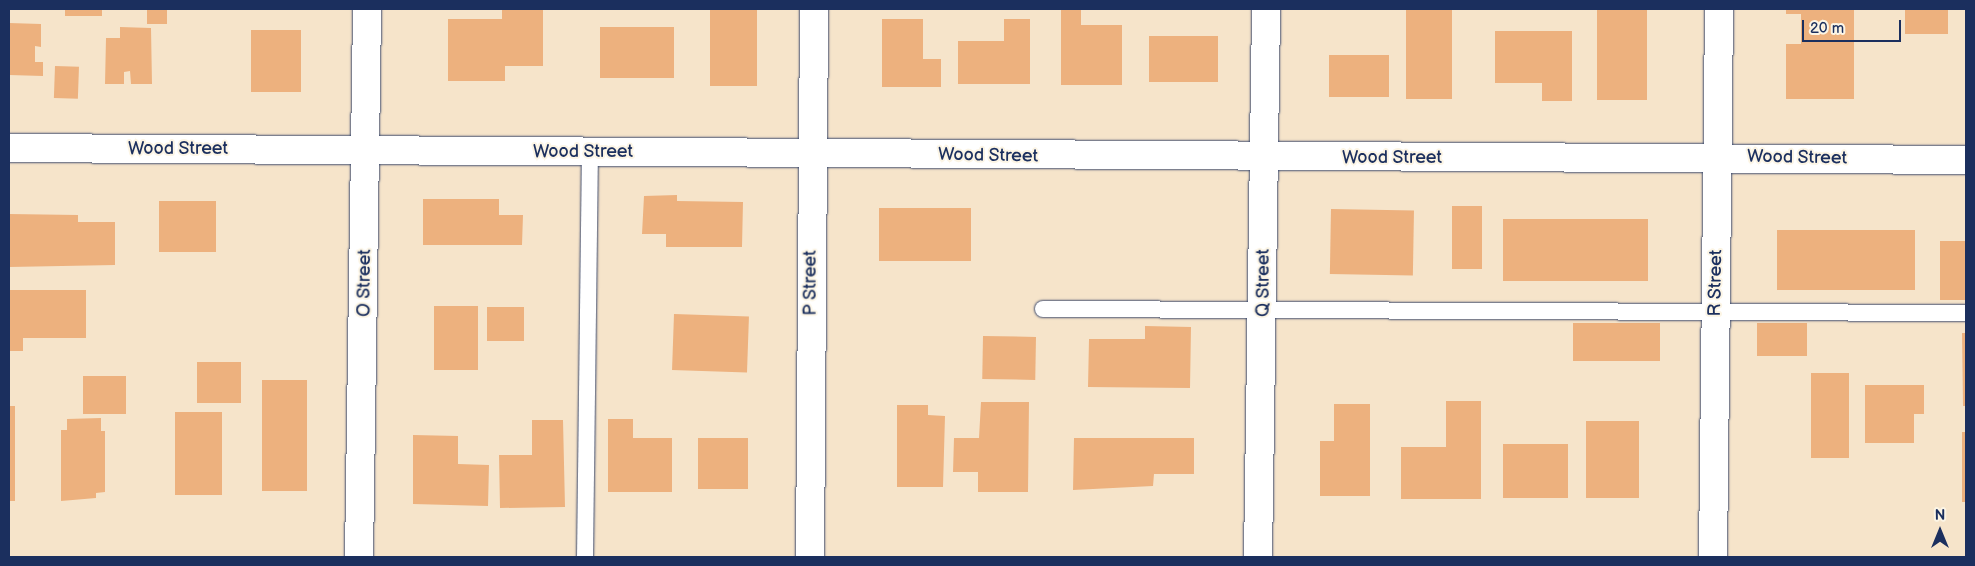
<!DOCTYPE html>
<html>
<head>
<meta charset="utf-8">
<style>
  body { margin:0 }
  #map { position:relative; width:1975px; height:566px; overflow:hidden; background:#f6e4ca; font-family:"Balsamiq Sans",sans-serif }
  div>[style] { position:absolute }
  .building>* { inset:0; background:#edb17e; transform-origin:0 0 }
  .roads { filter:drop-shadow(0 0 1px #3c4a6e) drop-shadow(0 0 1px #3c4a6e) }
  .service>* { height:16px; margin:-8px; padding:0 8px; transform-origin:8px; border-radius:8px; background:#fff }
  .minor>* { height:28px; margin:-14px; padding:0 14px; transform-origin:14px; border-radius:14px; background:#fff }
  .tertiary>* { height:28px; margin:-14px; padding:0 14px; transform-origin:14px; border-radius:14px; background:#fff }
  span { translate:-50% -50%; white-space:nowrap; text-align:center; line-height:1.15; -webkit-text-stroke:4px #fcf5e5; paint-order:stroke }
  .street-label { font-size:18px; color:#1b2f5e }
  .frame { position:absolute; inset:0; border:10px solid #1b2f5e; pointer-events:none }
  .north { position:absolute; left:1915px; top:506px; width:50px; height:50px; -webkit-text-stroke:4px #fcf5e5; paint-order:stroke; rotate:0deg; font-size:14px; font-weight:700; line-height:20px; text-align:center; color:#1b2f5e }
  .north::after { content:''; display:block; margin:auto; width:18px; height:22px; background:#1b2f5e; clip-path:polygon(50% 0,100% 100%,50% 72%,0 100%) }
  .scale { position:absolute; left:1802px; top:20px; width:99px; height:22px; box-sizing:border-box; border:2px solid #1b2f5e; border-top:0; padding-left:6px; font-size:15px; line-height:18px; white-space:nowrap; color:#1b2f5e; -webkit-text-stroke:4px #fcf5e5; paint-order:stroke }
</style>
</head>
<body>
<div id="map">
  <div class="building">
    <i style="left:65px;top:9px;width:37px;height:7px"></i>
    <i style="left:147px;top:9px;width:20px;height:15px"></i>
    <i style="clip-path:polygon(502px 9px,543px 9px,543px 66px,505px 66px,505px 81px,448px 81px,448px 19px,502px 19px)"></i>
    <i style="left:710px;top:9px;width:47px;height:77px"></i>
    <i style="clip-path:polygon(1061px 9px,1081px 9px,1081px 25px,1122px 25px,1122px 85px,1061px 85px)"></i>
    <i style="left:1406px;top:9px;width:46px;height:90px"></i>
    <i style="left:1597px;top:9px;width:50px;height:91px"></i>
    <i style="clip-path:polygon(1786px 9px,1854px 9px,1854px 99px,1786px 99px,1786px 44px,1801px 44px,1801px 14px,1786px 14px)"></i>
    <i style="left:1905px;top:9px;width:43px;height:25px"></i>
    <i style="clip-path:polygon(882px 19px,923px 19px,923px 59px,941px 59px,941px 87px,882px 87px)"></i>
    <i style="clip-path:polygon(1004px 19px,1030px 19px,1030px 84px,958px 84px,958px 41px,1004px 41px)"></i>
    <i style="clip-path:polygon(9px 23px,41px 24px,41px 47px,35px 46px,35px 62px,43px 62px,43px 76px,9px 75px)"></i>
    <i style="clip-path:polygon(120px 27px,151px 28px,152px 84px,131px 84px,130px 71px,124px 72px,124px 84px,105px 84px,106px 38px,120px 38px)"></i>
    <i style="left:600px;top:27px;width:74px;height:51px"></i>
    <i style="left:251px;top:30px;width:50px;height:62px"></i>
    <i style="clip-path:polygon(1495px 31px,1572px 31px,1572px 101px,1542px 101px,1542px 83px,1495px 83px)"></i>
    <i style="left:1149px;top:36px;width:69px;height:46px"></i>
    <i style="left:1329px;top:55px;width:60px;height:42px"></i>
    <i style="left:55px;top:66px;width:24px;height:32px;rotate:2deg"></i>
    <i style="clip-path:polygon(677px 195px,677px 201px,743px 202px,742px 247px,666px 247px,666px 234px,642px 234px,644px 196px)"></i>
    <i style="clip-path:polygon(423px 199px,499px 199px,499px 215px,523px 215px,522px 245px,423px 245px)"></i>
    <i style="left:159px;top:201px;width:57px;height:51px"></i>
    <i style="left:1452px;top:206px;width:30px;height:63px"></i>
    <i style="left:879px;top:208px;width:92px;height:53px"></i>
    <i style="left:1331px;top:209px;width:83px;height:65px;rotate:1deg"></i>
    <i style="clip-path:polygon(9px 214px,78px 215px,78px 222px,115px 222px,115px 265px,9px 267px)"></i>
    <i style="left:1503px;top:219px;width:145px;height:62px"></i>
    <i style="left:1915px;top:230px;width:60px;height:138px;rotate:90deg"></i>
    <i style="left:1940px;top:241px;width:26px;height:59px"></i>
    <i style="clip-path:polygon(9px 290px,86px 290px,86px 338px,23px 338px,23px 351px,9px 351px)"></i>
    <i style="left:478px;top:306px;width:64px;height:44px;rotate:90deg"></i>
    <i style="left:487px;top:307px;width:37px;height:34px"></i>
    <i style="left:674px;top:314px;width:75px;height:56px;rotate:2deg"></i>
    <i style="left:1573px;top:323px;width:87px;height:38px"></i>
    <i style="left:1757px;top:323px;width:50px;height:33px"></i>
    <i style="clip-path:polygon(1145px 326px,1191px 327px,1190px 388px,1088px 387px,1089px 339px,1145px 339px)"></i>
    <i style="clip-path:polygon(1962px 333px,1966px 333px,1966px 406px,1963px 406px)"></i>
    <i style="left:983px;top:336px;width:53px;height:43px;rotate:1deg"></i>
    <i style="left:197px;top:362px;width:44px;height:41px"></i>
    <i style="left:1811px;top:373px;width:38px;height:85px"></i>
    <i style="left:83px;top:376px;width:43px;height:38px"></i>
    <i style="left:262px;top:380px;width:45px;height:111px"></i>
    <i style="clip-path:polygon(1865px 385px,1924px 385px,1924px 414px,1914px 414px,1914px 443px,1865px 443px)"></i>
    <i style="clip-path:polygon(1446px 401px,1481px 401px,1481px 499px,1401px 499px,1401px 447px,1446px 447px)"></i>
    <i style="clip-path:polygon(981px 402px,1029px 402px,1028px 492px,978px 492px,978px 472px,953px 472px,954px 438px,979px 438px)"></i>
    <i style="clip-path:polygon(1334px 404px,1370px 404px,1370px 496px,1320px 496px,1320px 441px,1334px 441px)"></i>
    <i style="clip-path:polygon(897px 405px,928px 405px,928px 415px,945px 416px,943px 487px,897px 487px)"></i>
    <i style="left:9px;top:406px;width:6px;height:95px"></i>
    <i style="left:175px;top:412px;width:47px;height:83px"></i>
    <i style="clip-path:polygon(101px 418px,101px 431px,105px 431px,105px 492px,96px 493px,96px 498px,61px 501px,61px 430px,67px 430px,67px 419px)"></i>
    <i style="clip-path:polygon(608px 419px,633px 419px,633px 438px,672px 438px,672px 492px,608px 492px)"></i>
    <i style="clip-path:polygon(532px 420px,563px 420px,565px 507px,500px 508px,499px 455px,532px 455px)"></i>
    <i style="left:1586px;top:421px;width:53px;height:77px"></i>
    <i style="left:1962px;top:432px;width:4px;height:70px"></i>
    <i style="clip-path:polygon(413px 435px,458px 436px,458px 464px,489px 465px,488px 506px,413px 504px)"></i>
    <i style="left:698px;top:438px;width:50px;height:51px"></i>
    <i style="clip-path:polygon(1074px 438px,1194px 438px,1194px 474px,1154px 474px,1153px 486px,1073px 490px)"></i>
    <i style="left:1503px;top:444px;width:65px;height:54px"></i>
  </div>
  <div class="roads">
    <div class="service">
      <i style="left:1043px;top:309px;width:923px;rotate:0.25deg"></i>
      <i style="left:585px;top:557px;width:405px;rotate:-89.3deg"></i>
    </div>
    <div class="minor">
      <i style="left:9px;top:148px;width:1957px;rotate:0.35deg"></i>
      <i style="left:359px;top:557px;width:548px;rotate:-89.16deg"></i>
      <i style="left:1258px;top:557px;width:548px;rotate:-89.16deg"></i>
      <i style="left:1713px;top:557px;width:548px;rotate:-89.37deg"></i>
    </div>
    <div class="tertiary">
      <i style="left:810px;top:557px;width:548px;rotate:-89.58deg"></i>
    </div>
  </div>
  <div class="street-label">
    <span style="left:178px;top:149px">Wood Street</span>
    <span style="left:583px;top:152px">Wood Street</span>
    <span style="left:988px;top:156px;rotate:1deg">Wood Street</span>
    <span style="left:1392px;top:158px">Wood Street</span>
    <span style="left:1797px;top:158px;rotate:1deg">Wood Street</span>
    <span style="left:365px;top:283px;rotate:-89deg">O Street</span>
    <span style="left:811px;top:283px;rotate:-90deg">P Street</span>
    <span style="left:1264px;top:283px;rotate:-90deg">Q Street</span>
    <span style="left:1716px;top:283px;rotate:-89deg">R Street</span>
  </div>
  <div class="frame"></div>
  <div class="north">N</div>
  <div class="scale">20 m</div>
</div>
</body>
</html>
